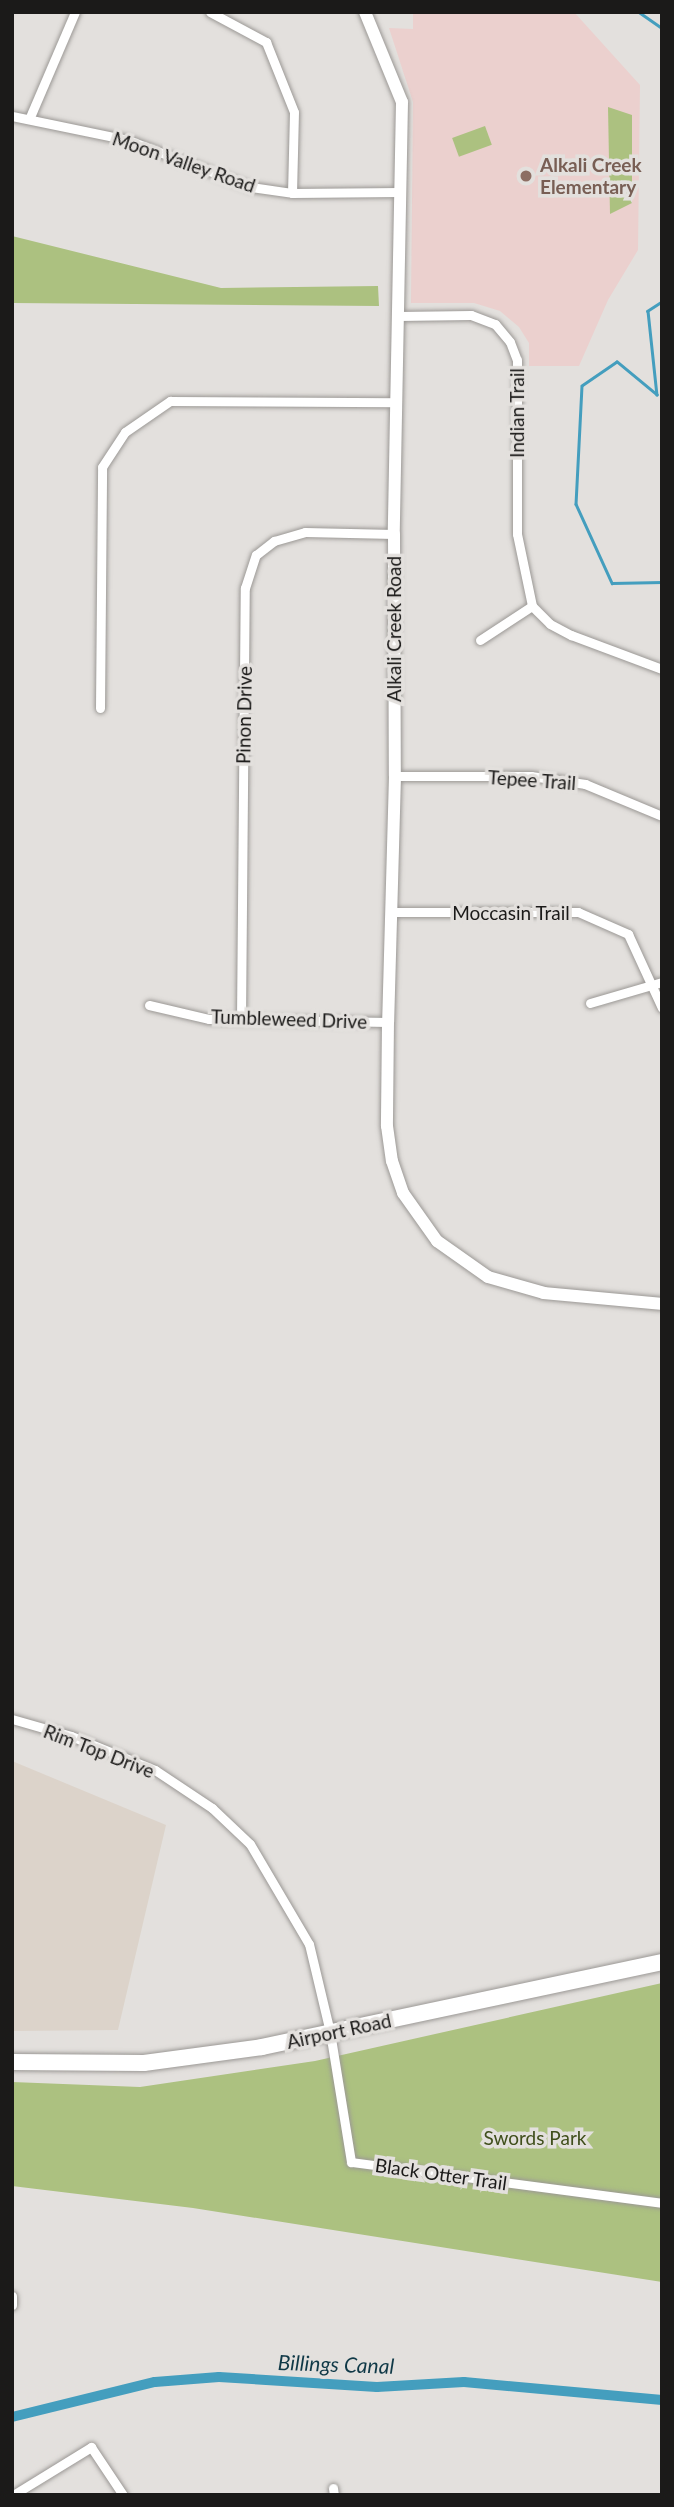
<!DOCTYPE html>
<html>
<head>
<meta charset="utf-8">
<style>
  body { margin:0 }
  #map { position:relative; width:674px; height:2507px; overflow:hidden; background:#e3e0dd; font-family:Lato,sans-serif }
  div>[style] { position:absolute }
  .built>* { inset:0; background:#dcd3ca }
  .education>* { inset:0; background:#ebd0ce }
  .green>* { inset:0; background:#acc180; transform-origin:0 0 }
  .stream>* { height:2.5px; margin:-1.25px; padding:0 1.25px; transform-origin:1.25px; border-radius:1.25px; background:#449ebe }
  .canal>* { height:10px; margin:-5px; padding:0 5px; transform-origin:5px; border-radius:5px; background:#449ebe }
  .roads { filter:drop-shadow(0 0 2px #9b9895) drop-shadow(0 0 2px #9b9895) }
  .street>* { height:9px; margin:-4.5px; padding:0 4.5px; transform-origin:4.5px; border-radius:4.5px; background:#fff }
  .secondary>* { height:12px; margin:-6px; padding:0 6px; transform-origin:6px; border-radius:6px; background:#fff }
  .highway>* { height:16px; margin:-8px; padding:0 8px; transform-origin:8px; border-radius:8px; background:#fff }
  .dots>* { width:19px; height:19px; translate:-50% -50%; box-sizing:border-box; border:4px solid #e3e0dd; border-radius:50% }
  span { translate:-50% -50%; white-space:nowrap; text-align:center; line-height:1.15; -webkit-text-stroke:7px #e3e0dd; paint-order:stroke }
  .street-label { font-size:19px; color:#1b1a19 }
  .education-label { font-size:19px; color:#785e54; font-weight:700 }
  .left { translate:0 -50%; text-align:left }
  .park-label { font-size:19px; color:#404f1c }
  .water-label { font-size:21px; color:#103947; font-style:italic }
  .frame { position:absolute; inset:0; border:14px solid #1b1a19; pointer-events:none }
</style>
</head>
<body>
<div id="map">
  <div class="built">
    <i style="clip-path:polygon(12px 1761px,166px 1825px,118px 2030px,12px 2031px)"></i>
  </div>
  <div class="education">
    <i style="clip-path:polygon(413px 12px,574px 12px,640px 85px,638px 250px,608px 300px,579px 366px,529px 366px,529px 343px,519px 327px,500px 311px,474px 303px,411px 303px,413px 102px,389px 28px,413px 29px)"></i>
  </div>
  <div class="green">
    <i style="clip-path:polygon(608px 107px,632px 115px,632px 203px,610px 214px)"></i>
    <i style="left:485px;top:126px;width:20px;height:35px;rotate:70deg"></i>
    <i style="clip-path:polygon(12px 236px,221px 288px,378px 286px,379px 306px,12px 303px)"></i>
    <i style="clip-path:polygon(662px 1983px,662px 2282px,193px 2208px,12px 2186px,12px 2082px,140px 2087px,315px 2061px)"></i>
  </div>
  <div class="stream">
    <i style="left:639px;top:12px;width:28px;rotate:35deg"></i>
    <i style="left:662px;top:302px;width:17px;rotate:147deg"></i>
    <i style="left:648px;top:311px;width:84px;rotate:83.9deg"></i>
    <i style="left:657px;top:395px;width:52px;rotate:-140.5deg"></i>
    <i style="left:617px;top:362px;width:42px;rotate:145.6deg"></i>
    <i style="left:582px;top:386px;width:118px;rotate:92.9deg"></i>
    <i style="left:576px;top:504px;width:87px;rotate:65.5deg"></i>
    <i style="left:612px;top:583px;width:50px;rotate:-1.1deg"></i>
  </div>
  <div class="canal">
    <i style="left:12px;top:2417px;width:147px;rotate:-13.8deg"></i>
    <i style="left:155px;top:2382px;width:64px;rotate:-4.5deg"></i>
    <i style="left:219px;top:2377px;width:158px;rotate:3.6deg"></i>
    <i style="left:377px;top:2387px;width:87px;rotate:-3.3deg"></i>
    <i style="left:464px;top:2382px;width:199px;rotate:5.2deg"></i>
  </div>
  <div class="roads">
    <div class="street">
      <i style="left:210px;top:12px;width:64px;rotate:28.2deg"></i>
      <i style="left:266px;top:42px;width:75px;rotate:68.2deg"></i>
      <i style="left:294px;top:112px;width:81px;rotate:91.4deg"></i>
      <i style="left:12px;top:116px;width:118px;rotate:11.7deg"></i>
      <i style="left:128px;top:140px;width:132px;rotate:20.9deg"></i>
      <i style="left:251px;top:187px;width:41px;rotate:8.3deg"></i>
      <i style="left:292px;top:193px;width:108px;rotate:-0.5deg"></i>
      <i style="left:30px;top:117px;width:114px;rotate:-66.8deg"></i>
      <i style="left:398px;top:316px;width:73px;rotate:-0.8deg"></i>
      <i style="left:471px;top:315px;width:26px;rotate:21deg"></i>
      <i style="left:495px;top:324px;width:23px;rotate:50deg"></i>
      <i style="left:510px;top:342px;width:19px;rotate:69deg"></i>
      <i style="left:517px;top:360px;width:174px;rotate:90deg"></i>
      <i style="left:517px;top:534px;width:74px;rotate:78.2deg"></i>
      <i style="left:532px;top:606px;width:25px;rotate:45deg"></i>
      <i style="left:550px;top:624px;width:24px;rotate:28deg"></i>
      <i style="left:571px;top:635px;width:97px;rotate:20.5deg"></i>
      <i style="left:480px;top:640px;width:62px;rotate:-33.2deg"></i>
      <i style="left:100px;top:708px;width:241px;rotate:-89.5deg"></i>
      <i style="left:102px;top:467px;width:42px;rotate:-56.7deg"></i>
      <i style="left:125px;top:432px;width:55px;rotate:-34.6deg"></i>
      <i style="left:170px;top:401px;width:227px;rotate:0.3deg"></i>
      <i style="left:395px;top:776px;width:136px"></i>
      <i style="left:531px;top:776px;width:55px;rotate:8.4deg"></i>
      <i style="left:585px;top:784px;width:83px;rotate:22.6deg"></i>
      <i style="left:391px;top:912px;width:187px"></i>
      <i style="left:578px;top:912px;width:55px;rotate:23.7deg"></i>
      <i style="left:628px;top:934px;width:81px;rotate:65.3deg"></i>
      <i style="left:590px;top:1003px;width:75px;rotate:-16.3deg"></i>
      <i style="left:149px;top:1005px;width:62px;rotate:13.1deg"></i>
      <i style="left:209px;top:1019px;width:179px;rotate:1deg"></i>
      <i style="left:241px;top:1020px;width:432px;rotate:-89.5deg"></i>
      <i style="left:245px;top:588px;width:35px;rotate:-72deg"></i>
      <i style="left:256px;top:555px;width:23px;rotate:-38deg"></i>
      <i style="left:274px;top:541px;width:32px;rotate:-16deg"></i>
      <i style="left:305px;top:532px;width:89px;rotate:1.3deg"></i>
      <i style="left:12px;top:1719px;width:61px;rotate:16.1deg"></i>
      <i style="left:71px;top:1736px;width:91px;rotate:22deg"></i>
      <i style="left:155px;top:1770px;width:69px;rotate:33.7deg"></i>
      <i style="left:212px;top:1808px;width:52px;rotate:43.5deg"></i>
      <i style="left:250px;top:1844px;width:116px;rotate:59.5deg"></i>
      <i style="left:309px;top:1944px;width:90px;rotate:76.6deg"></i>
      <i style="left:330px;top:2032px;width:132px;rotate:80.8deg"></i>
      <i style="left:351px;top:2162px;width:314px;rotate:7.5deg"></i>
      <i style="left:12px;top:2296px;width:9px;rotate:90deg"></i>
      <i style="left:333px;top:2488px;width:7px;rotate:82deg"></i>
      <i style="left:13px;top:2495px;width:92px;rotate:-31.6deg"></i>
      <i style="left:91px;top:2447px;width:58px;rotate:56.3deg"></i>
    </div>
    <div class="secondary">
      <i style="left:365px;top:12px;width:97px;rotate:67.7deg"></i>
      <i style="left:402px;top:102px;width:432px;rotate:91.1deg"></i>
      <i style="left:394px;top:534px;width:242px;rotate:89.8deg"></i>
      <i style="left:395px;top:776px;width:246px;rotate:91.6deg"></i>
      <i style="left:388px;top:1022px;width:104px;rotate:90.6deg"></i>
      <i style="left:387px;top:1126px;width:35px;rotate:82deg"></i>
      <i style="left:392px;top:1161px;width:34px;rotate:71deg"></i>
      <i style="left:403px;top:1193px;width:59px;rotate:54.7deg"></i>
      <i style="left:437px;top:1241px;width:62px;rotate:35.2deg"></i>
      <i style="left:488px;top:1277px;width:58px;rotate:15.9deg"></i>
      <i style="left:544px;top:1293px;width:119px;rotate:5.3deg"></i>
    </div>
    <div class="highway">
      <i style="left:12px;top:2062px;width:132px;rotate:0.4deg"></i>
      <i style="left:144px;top:2063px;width:119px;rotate:-7.7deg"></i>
      <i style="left:262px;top:2047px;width:409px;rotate:-12deg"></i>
    </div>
  </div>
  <div class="dots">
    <i style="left:526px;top:176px;background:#8d6e63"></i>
  </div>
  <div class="street-label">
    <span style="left:184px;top:162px;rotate:19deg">Moon Valley Road</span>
    <span style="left:517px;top:413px;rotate:-90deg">Indian Trail</span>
    <span style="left:394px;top:629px;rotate:-90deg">Alkali Creek Road</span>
    <span style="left:244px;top:715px;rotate:-89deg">Pinon Drive</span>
    <span style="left:532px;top:780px;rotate:4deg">Tepee Trail</span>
    <span style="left:511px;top:913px">Moccasin Trail</span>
    <span style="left:289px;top:1019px;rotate:2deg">Tumbleweed Drive</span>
    <span style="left:99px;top:1751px;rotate:21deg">Rim Top Drive</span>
    <span style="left:339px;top:2031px;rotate:-12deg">Airport Road</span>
    <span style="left:441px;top:2174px;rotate:8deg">Black Otter Trail</span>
  </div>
  <div class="education-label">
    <span class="left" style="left:540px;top:176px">Alkali Creek<br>Elementary</span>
  </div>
  <div class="park-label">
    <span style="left:535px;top:2138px">Swords Park</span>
  </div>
  <div class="water-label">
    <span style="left:336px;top:2364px;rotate:2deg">Billings Canal</span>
  </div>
  <div class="frame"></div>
</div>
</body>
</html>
